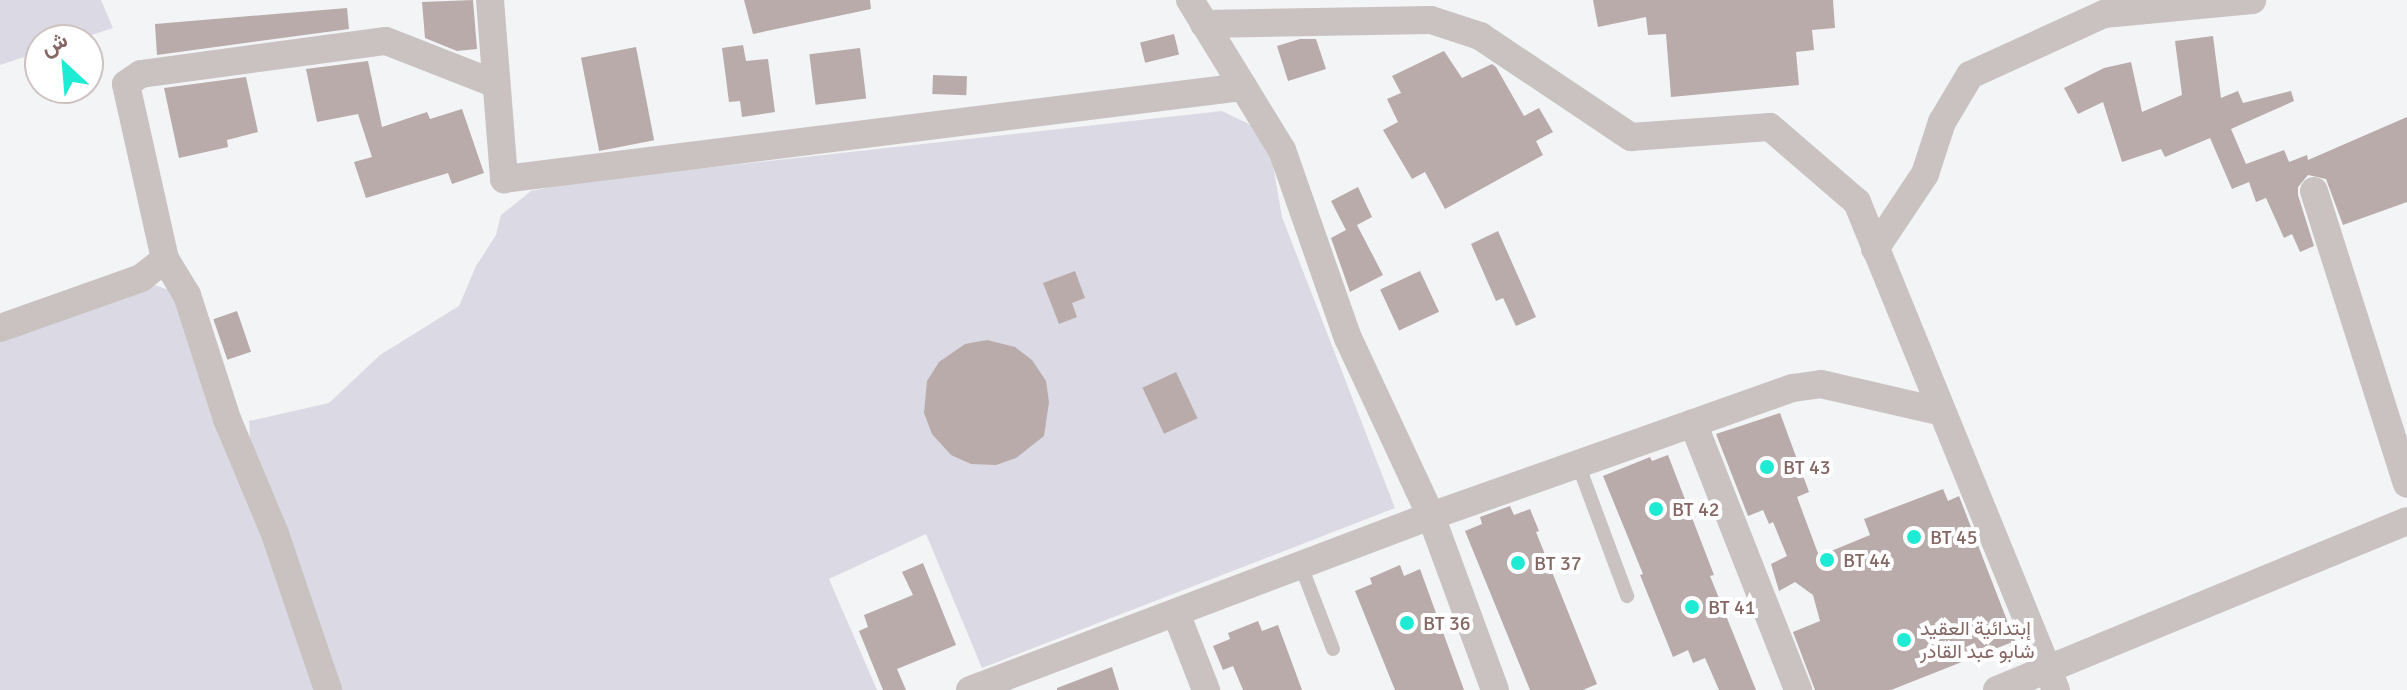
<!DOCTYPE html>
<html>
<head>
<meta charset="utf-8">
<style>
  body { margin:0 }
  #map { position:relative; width:2407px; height:690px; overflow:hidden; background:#f3f4f6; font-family:Signika,Vazirmatn,sans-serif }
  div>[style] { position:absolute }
  .green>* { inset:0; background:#dbd9e3 }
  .building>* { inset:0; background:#b8abaa; transform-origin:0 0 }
  .service>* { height:14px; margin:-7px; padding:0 7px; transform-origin:7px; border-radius:7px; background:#c9c2c1 }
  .minor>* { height:28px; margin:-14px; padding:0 14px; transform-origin:14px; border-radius:14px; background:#c9c2c1 }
  .dots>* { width:22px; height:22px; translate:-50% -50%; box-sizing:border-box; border:4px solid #fff; border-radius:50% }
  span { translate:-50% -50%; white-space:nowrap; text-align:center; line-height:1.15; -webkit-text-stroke:8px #fff; paint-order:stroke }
  .poi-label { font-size:20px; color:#856764 }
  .left { translate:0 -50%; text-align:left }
  .north { position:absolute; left:24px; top:24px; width:80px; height:80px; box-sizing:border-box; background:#fff; border:2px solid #cec2c1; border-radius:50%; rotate:334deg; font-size:22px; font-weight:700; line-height:32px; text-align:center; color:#856764 }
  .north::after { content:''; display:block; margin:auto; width:28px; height:36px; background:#1eebd4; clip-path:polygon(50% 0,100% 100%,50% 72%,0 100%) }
</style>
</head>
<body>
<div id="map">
  <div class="green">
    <i style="clip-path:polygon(0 0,101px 0,113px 28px,76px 40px,40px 40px,40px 52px,0 65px)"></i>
    <i style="clip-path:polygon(1222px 111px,1259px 129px,1273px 165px,1282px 217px,1395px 508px,982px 668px,926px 534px,829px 579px,877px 690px,0 690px,0 332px,149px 283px,180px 294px,255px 518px,249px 421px,329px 403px,380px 355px,459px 306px,476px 266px,496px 235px,501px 215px,531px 191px,570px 183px)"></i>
  </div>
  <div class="building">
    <i style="clip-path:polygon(473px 0,477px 49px,457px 51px,425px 38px,422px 2px)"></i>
    <i style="clip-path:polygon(744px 0,870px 0,871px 9px,753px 34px)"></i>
    <i style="clip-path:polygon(1593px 0,1833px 0,1835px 28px,1812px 30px,1814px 50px,1796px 52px,1799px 85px,1671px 97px,1666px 34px,1648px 35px,1646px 17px,1598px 27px)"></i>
    <i style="clip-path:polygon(347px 8px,349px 29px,157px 55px,155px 24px)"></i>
    <i style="left:1174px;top:34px;width:21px;height:35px;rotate:76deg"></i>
    <i style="clip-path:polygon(2213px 36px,2221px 98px,2238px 91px,2243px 103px,2291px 91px,2294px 101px,2231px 129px,2246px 164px,2284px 150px,2289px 162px,2307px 155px,2308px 160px,2407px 117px,2407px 202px,2343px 225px,2326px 179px,2308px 175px,2298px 187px,2298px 195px,2314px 246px,2300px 252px,2292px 234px,2284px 238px,2266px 198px,2256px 202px,2249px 182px,2232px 189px,2210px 138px,2165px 157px,2161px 149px,2122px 162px,2103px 102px,2078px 114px,2064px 88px,2104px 68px,2131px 62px,2142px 112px,2182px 95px,2175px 41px)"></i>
    <i style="clip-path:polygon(1300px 39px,1316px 39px,1326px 69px,1288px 81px,1277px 46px)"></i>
    <i style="clip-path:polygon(743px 45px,746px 61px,768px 59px,775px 112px,742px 117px,740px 101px,729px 102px,722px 48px)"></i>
    <i style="left:636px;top:47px;width:95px;height:56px;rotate:79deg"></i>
    <i style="left:860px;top:48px;width:51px;height:51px;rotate:83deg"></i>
    <i style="clip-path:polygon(1444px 51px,1462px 78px,1492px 64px,1496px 67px,1524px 116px,1539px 108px,1553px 132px,1536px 141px,1543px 155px,1445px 209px,1425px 172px,1412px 179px,1383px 130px,1398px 122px,1387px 99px,1401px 93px,1392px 76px)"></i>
    <i style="clip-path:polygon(368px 61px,382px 127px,427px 112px,430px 119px,462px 109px,484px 173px,452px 184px,448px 173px,366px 198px,354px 162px,372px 157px,358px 114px,317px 122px,306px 69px)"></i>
    <i style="left:933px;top:75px;width:34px;height:19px;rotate:2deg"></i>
    <i style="clip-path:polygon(246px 77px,258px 132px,227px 140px,228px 147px,179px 158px,164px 88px)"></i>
    <i style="clip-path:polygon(1358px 187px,1372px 217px,1357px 225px,1383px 275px,1350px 292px,1331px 238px,1346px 230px,1331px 201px)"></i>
    <i style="clip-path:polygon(1498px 231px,1536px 317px,1516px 326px,1503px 298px,1496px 301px,1471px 244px)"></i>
    <i style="clip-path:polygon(1075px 271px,1085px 298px,1072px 303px,1077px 317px,1059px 324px,1043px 283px)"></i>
    <i style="left:1420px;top:271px;width:45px;height:44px;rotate:65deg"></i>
    <i style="left:237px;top:311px;width:43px;height:25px;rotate:71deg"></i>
    <i style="clip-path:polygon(987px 340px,1015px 347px,1032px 360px,1046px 381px,1049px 402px,1044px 436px,1016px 458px,996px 465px,971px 464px,951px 455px,932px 434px,924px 413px,927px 381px,939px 362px,965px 344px)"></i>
    <i style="left:1176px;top:372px;width:51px;height:37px;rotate:65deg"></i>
    <i style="clip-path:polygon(1780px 413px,1809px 492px,1797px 497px,1819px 556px,1870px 535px,1864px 519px,1943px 489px,1948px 501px,1959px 496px,2015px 641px,1891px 690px,1815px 690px,1793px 632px,1820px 621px,1813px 595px,1795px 582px,1779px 591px,1771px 564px,1787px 556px,1773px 522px,1769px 524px,1763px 510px,1748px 516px,1716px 434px)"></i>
    <i style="clip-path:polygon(1668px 455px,1714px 575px,1710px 576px,1756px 690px,1719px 690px,1705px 658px,1693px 663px,1688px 650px,1673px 657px,1640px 575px,1643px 574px,1603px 476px,1650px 457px,1652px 461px)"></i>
    <i style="clip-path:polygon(1510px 506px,1514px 515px,1530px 509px,1539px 531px,1536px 532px,1597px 684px,1583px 690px,1530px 690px,1465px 531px,1482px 524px,1480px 517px)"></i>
    <i style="clip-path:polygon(923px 563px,956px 645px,897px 669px,906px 690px,883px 690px,859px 631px,868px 627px,864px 615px,913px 595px,902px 572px)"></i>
    <i style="clip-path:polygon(1400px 565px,1404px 576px,1420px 569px,1464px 690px,1395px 690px,1355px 591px,1372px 584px,1370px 578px)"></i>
    <i style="clip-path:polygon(1258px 621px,1262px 631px,1278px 625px,1302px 690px,1243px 690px,1233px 666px,1223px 670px,1213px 646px,1230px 639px,1228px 633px)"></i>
    <i style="clip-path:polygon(1112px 667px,1119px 690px,1057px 690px,1057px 688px)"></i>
  </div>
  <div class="service">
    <i style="left:1578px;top:464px;width:141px;rotate:69.6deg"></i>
    <i style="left:1301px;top:566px;width:89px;rotate:68.9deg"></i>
  </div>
  <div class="minor">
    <i style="left:490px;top:0;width:180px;rotate:85.5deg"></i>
    <i style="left:504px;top:179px;width:745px;rotate:-7.1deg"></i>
    <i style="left:1190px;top:0;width:176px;rotate:58.5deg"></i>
    <i style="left:1282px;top:150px;width:199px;rotate:70.7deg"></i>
    <i style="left:1348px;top:338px;width:196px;rotate:65deg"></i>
    <i style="left:1431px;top:516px;width:185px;rotate:69.8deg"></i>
    <i style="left:1204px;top:24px;width:227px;rotate:-1deg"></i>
    <i style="left:1431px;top:20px;width:52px;rotate:18.1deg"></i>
    <i style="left:1480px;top:36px;width:182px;rotate:33.8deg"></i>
    <i style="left:1631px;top:137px;width:139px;rotate:-4.1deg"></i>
    <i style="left:1770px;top:127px;width:115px;rotate:40.8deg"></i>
    <i style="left:1857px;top:202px;width:527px;rotate:67.82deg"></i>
    <i style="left:2314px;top:191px;width:307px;rotate:72.4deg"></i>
    <i style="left:1875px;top:249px;width:90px;rotate:-56.3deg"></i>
    <i style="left:1925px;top:174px;width:55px;rotate:-71.9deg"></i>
    <i style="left:1942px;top:122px;width:55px;rotate:-59.2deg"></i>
    <i style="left:1970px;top:75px;width:147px;rotate:-24.5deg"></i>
    <i style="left:2104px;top:14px;width:149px;rotate:-5.4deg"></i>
    <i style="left:165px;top:259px;width:179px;rotate:-102.6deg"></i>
    <i style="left:126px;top:84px;width:18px;rotate:-34deg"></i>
    <i style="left:141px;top:74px;width:247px;rotate:-7.7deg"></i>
    <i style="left:386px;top:41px;width:118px;rotate:21.4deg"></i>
    <i style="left:0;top:328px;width:150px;rotate:-19.5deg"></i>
    <i style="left:141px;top:278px;width:31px;rotate:-38deg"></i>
    <i style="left:165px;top:259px;width:42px;rotate:58.6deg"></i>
    <i style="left:187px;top:295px;width:130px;rotate:72.1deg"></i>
    <i style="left:227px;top:419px;width:125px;rotate:67.3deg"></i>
    <i style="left:275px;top:534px;width:165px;rotate:71.2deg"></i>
    <i style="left:1693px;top:423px;width:287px;rotate:68.5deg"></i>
    <i style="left:1176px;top:613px;width:83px;rotate:68.7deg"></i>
    <i style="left:970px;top:690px;width:493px;rotate:-20.7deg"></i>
    <i style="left:1431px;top:516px;width:384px;rotate:-19.5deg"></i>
    <i style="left:1793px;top:388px;width:28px;rotate:-8deg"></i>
    <i style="left:1821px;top:384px;width:124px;rotate:13deg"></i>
    <i style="left:1997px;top:690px;width:443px;rotate:-22.4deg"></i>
  </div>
  <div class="dots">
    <i style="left:1767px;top:467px;background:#1eebd4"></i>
    <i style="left:1656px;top:509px;background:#1eebd4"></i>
    <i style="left:1914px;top:537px;background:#1eebd4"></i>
    <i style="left:1827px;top:560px;background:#1eebd4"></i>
    <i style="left:1518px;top:563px;background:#1eebd4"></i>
    <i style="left:1692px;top:607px;background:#1eebd4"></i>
    <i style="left:1407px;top:623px;background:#1eebd4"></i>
    <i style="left:1904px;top:640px;background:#1eebd4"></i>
  </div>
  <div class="poi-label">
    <span class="left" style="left:1783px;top:467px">BT 43</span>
    <span class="left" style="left:1672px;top:509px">BT 42</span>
    <span class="left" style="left:1930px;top:537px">BT 45</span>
    <span class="left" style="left:1843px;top:560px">BT 44</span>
    <span class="left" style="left:1534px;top:563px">BT 37</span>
    <span class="left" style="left:1708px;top:607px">BT 41</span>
    <span class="left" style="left:1423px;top:623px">BT 36</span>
    <span class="left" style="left:1920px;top:640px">إبتدائية العقيد<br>شابو عبد القادر</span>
  </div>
  <div class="north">ش</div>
</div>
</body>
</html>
